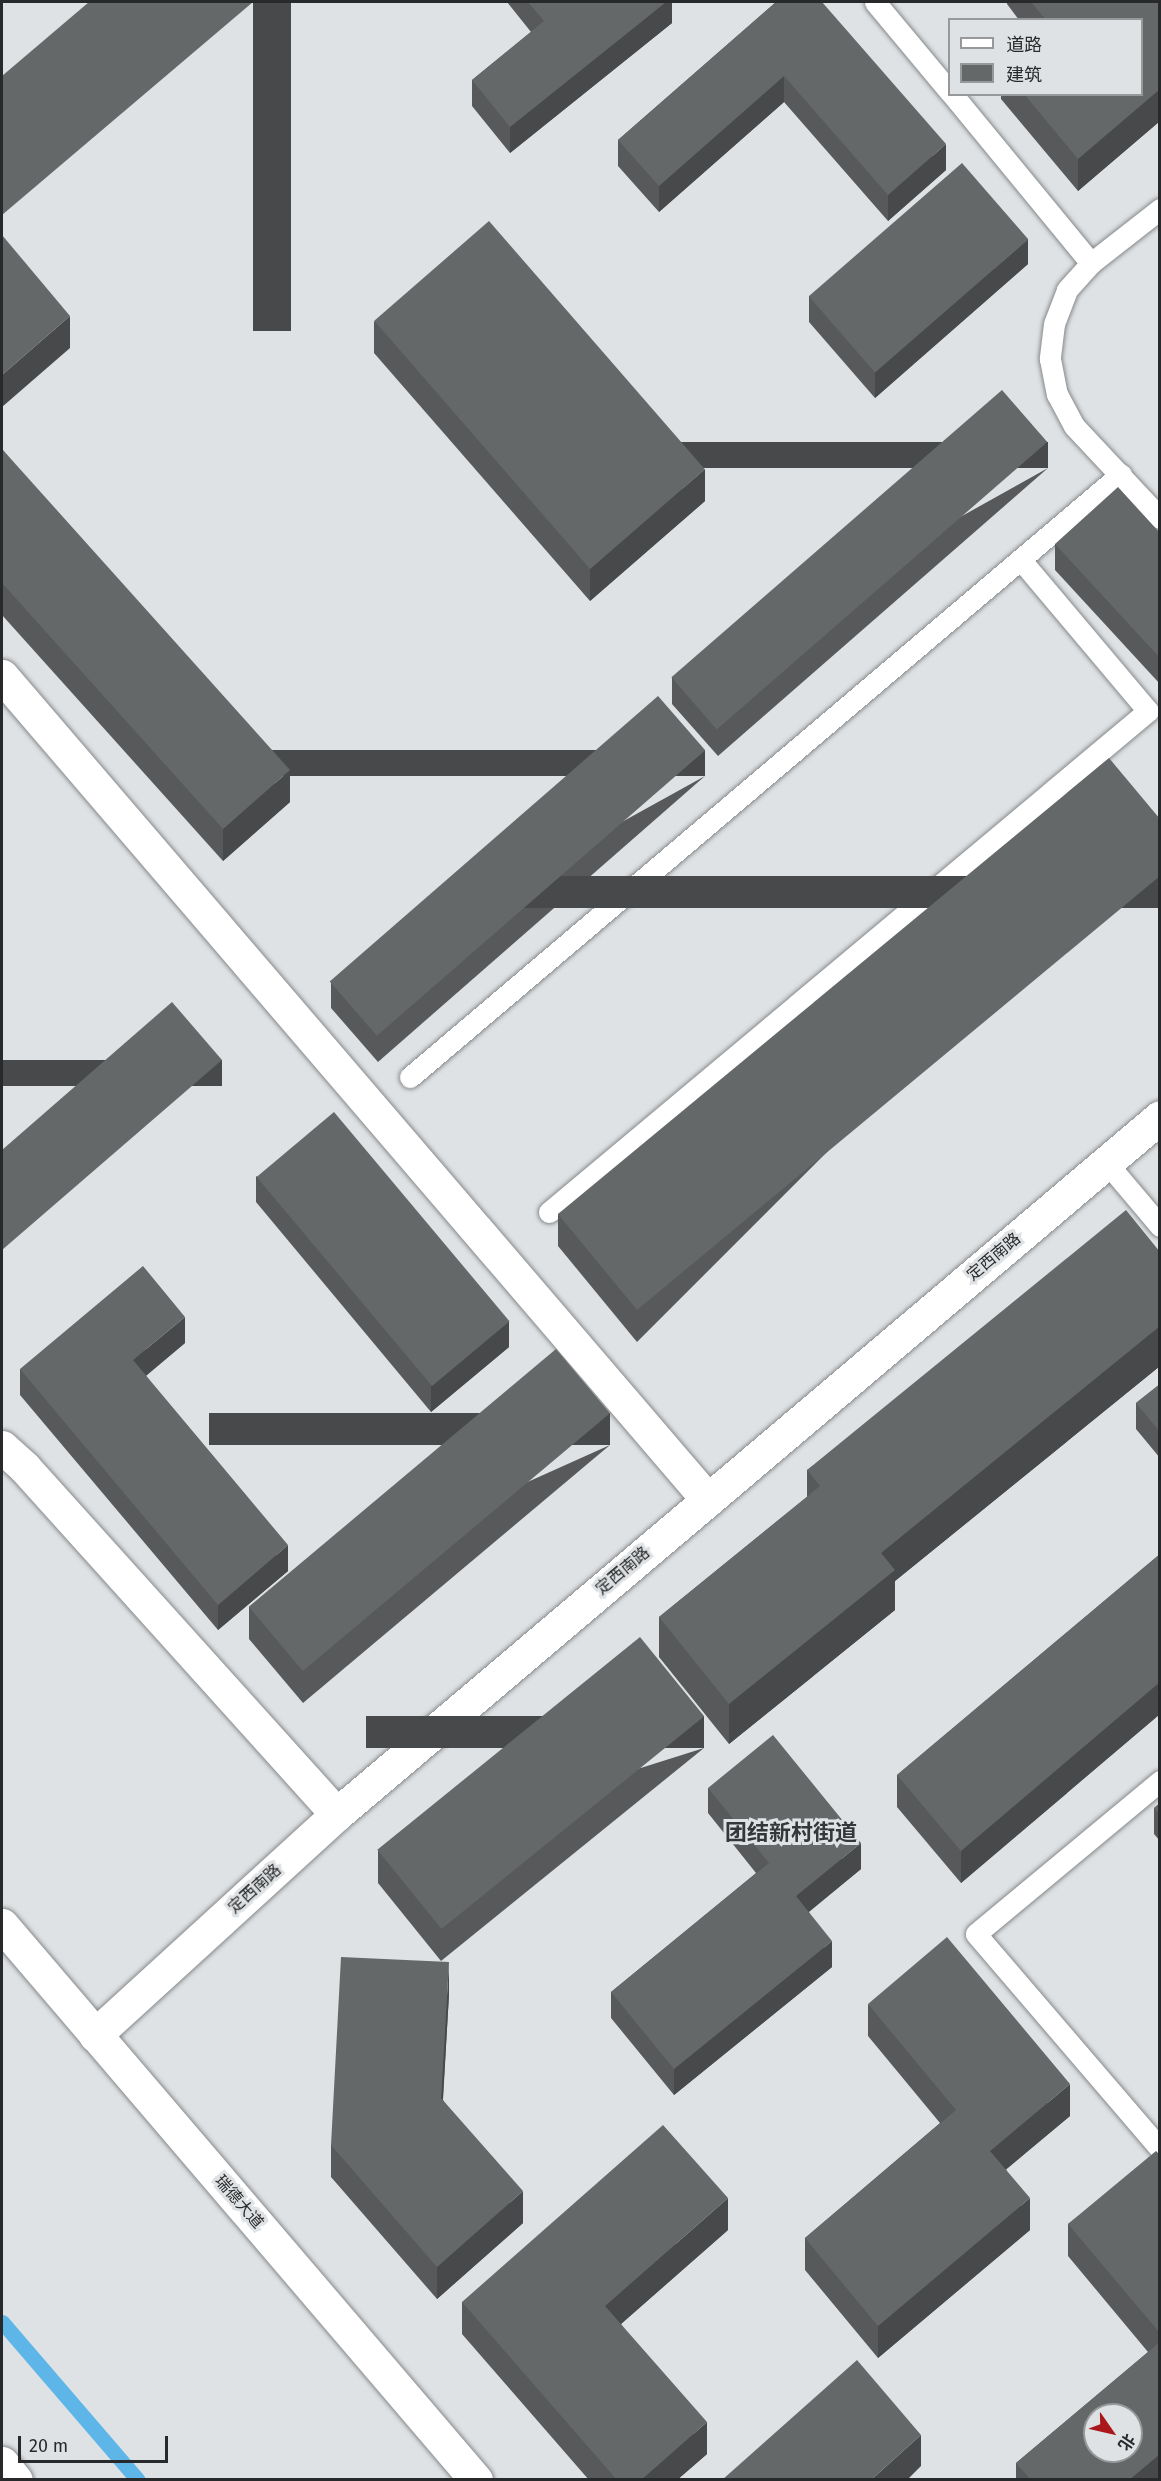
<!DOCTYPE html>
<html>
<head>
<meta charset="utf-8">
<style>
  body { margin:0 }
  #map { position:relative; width:1161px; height:2481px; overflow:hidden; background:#dfe2e4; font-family:"Fira Sans","Noto Sans SC",sans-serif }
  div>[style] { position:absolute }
  .stream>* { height:15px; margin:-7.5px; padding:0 7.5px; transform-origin:7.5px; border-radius:7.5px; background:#5db5e8 }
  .roads { filter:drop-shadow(0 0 2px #86898b) drop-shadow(0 0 2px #86898b) }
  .service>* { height:21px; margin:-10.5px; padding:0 10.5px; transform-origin:10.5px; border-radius:10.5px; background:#fff }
  .minor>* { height:33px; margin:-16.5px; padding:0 16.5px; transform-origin:16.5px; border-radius:16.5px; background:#fff }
  .tertiary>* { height:33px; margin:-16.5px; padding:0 16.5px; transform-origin:16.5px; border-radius:16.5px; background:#fff }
  .wall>* { inset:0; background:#57595a }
  .shaded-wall>* { inset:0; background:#47494a; transform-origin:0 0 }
  .building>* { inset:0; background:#656869; transform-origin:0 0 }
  span { translate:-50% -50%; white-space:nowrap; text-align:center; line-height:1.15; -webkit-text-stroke:6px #dfe2e4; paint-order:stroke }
  .street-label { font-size:16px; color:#28292a }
  .district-label { font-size:22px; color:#343738; font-weight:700 }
  .frame { position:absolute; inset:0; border:3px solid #28292a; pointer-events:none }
  .legend { position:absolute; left:948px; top:18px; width:195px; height:78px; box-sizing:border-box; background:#dfe2e4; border:2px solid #96989a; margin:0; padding:8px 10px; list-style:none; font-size:18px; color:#28292a }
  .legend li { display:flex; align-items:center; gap:12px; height:30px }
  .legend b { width:30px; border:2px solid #96989a }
  .north { position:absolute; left:1083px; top:2403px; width:60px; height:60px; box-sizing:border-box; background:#dfe2e4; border:2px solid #96989a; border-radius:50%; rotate:124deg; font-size:16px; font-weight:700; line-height:24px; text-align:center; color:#28292a }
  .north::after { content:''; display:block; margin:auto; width:21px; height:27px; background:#ab181b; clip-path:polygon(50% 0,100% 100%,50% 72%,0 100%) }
  .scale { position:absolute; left:18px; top:2436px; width:150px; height:27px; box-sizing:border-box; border:3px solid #28292a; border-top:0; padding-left:8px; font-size:18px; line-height:21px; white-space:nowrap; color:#28292a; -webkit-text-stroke:4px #dfe2e4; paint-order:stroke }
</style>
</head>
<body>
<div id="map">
  <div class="stream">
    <i style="left:2px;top:2322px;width:208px;rotate:49.3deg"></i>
  </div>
  <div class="roads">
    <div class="service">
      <i style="left:875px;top:2px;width:117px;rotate:50.2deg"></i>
      <i style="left:952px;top:94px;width:219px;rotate:50.6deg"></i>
      <i style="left:1160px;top:209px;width:88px;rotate:142deg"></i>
      <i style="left:1091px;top:263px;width:36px;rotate:132deg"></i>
      <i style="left:1067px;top:290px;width:36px;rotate:111deg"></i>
      <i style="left:1054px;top:324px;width:35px;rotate:97deg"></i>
      <i style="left:1050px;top:359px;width:36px;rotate:79deg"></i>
      <i style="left:1057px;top:394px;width:36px;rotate:62deg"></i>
      <i style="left:1074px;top:426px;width:126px;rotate:46.9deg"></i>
      <i style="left:410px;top:1077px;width:932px;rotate:-40.3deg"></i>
      <i style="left:1106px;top:1162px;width:84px;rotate:49.8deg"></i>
      <i style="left:549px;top:1212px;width:781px;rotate:-39.91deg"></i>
      <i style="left:1148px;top:711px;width:197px;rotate:-130.1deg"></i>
      <i style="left:1160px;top:1781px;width:239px;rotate:140.3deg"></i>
      <i style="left:976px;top:1934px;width:283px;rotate:49.4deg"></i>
    </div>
    <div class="minor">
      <i style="left:2px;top:676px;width:1085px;rotate:49.41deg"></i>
      <i style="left:2px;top:1447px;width:31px;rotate:42deg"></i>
      <i style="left:25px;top:1468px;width:466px;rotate:48deg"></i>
    </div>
    <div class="tertiary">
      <i style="left:2px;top:1925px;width:730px;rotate:49.5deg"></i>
      <i style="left:95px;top:2035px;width:328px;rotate:-42.4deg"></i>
      <i style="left:337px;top:1814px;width:1078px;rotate:-40.26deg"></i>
      <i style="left:2px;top:2463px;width:22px;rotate:51deg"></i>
    </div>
  </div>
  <div class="wall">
    <i style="clip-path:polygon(507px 2px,672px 2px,672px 23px,510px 153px,472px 106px,472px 80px,531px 32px)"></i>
    <i style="clip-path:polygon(776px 2px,946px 170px,888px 221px,784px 102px,659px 212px,618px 166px,618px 140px)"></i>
    <i style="clip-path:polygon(1007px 2px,1160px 2px,1160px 121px,1078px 191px,1001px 99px,1001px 94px,1142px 94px,1142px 20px,1019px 20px,1007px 4px)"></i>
    <i style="clip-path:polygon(1028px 264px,875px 398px,809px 322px,809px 296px)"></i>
    <i style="clip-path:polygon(374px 321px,705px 501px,590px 601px,374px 353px)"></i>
    <i style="clip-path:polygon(2px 449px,290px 802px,223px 861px,2px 615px)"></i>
    <i style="clip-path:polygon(1048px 468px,718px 756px,672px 704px,672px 678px)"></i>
    <i style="clip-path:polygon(1160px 533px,1160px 684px,1055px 570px,1055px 544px)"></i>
    <i style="clip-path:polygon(705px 776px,378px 1062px,331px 1008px,331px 983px)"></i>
    <i style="clip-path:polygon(1160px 819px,637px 1342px,558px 1246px,558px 1214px)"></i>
    <i style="clip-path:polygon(256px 1176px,509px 1347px,431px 1412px,256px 1202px)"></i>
    <i style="clip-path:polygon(1160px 1252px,1160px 1366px,895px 1581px,895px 1610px,729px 1744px,659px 1657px,659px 1617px,807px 1497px,807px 1470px)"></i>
    <i style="clip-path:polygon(185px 1343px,146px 1376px,288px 1571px,218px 1630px,20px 1395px,20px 1369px)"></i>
    <i style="clip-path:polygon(1160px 1384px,1160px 1458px,1136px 1429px,1136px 1403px)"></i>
    <i style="clip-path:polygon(610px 1445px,303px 1703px,249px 1639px,249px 1607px)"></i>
    <i style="clip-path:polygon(1160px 1554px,1160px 1714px,961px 1883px,897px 1807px,897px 1775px)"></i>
    <i style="clip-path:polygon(704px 1748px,441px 1961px,378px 1883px,378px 1851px)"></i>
    <i style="clip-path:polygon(708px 1788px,861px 1869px,809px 1912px,832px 1967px,674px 2095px,611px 2018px,611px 1992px,756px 1873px,708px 1813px)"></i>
    <i style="clip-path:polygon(1160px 1803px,1160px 1841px,1154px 1834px,1154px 1808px)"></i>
    <i style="clip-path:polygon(449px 1994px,443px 2100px,523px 2223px,437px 2299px,331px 2177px,331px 2145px)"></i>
    <i style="clip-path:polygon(868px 2004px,1070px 2116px,1006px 2169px,1030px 2230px,878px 2358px,805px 2270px,805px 2238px,940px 2123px,868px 2036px)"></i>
    <i style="clip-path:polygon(1160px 2155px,1160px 2480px,1016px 2480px,1016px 2463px,1148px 2352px,1068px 2256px,1068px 2224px)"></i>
    <i style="clip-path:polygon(728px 2230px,621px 2324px,707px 2454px,677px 2480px,589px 2480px,462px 2334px,462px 2302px)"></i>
  </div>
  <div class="shaded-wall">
    <i style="left:253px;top:2px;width:38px;height:329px"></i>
    <i style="clip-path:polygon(666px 2px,672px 2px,672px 23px,510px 153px,510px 127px)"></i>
    <i style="clip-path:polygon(784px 76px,784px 102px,659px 212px,659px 186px)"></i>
    <i style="clip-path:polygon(1160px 89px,1160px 121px,1078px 191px,1078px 159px)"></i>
    <i style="clip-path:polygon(946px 144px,946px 170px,888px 221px,888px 195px)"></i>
    <i style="clip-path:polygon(1028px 239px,1028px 264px,875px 398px,875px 372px)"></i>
    <i style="clip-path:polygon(70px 316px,70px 348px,2px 407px,2px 375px)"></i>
    <i style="left:1048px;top:442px;width:26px;height:438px;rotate:90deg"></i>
    <i style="clip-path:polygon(705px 469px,705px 501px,590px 601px,590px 569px)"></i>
    <i style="left:705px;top:750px;width:26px;height:434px;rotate:90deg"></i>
    <i style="clip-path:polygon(290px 770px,290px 802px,223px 861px,223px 829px)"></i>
    <i style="left:1160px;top:876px;width:32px;height:680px;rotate:90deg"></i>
    <i style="left:222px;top:1060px;width:26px;height:291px;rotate:90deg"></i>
    <i style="clip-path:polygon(185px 1317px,185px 1343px,133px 1386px,133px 1360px)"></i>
    <i style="clip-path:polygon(509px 1321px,509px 1347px,431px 1412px,431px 1386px)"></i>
    <i style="clip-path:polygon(1160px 1326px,1160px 1366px,895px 1581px,895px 1610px,729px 1744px,729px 1704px,881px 1553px)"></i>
    <i style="left:610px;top:1413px;width:32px;height:401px;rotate:90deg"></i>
    <i style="clip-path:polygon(288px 1545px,288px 1571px,218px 1630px,218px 1605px)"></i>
    <i style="clip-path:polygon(1160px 1682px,1160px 1714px,961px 1883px,961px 1851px)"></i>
    <i style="left:704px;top:1716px;width:32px;height:338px;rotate:90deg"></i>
    <i style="clip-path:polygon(861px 1843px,861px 1869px,796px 1922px,796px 1896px)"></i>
    <i style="clip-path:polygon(832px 1941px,832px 1967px,674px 2095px,674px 2069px)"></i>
    <i style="clip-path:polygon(449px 1962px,449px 1994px,441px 2130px,441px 2098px)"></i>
    <i style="clip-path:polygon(1070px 2084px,1070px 2116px,990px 2183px,990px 2151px)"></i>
    <i style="clip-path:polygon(523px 2191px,523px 2223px,437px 2299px,437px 2267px)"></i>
    <i style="clip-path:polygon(728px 2198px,728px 2230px,605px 2338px,605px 2306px)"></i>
    <i style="clip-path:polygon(1030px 2198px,1030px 2230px,878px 2358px,878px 2326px)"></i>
    <i style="clip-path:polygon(707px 2422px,707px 2454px,677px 2480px,641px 2480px)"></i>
    <i style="clip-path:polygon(921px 2435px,921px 2466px,907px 2480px,871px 2480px)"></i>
    <i style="clip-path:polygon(1160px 2454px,1160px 2480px,1129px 2480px)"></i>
  </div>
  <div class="building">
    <i style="clip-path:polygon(89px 2px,253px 2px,2px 215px,2px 76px)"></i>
    <i style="clip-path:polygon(528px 2px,666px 2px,510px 127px,472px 80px,544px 21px)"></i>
    <i style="clip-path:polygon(776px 2px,822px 2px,946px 144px,888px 195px,784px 76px,659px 186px,618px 140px)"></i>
    <i style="clip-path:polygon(1031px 2px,1160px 2px,1160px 89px,1078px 159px,1024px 94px,1142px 94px,1142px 20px,1046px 20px)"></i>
    <i style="left:962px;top:163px;width:101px;height:203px;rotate:49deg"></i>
    <i style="left:489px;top:221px;width:329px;height:152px;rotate:49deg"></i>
    <i style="clip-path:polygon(2px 235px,70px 316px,2px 375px)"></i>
    <i style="left:1002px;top:390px;width:69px;height:438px;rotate:49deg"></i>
    <i style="clip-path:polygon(2px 449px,290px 770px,223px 829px,2px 583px)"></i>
    <i style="clip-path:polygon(1118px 487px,1160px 533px,1160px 658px,1055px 544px)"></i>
    <i style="left:658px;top:696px;width:72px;height:435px;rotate:49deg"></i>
    <i style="clip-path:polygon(1109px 758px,1160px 819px,1160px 876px,637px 1310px,558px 1214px)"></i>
    <i style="clip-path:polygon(172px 1002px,222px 1060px,2px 1250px,2px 1150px)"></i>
    <i style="left:334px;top:1112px;width:273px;height:101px;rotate:50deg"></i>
    <i style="clip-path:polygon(1126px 1210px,1160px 1252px,1160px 1326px,881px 1553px,895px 1570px,729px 1704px,659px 1617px,820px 1486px,807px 1470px)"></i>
    <i style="clip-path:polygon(143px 1266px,185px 1317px,133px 1360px,288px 1545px,218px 1605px,20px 1369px)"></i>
    <i style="left:556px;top:1349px;width:84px;height:401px;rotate:50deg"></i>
    <i style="clip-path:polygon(1160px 1384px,1160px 1432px,1136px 1403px)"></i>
    <i style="clip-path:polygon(1160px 1554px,1160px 1682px,961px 1851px,897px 1775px)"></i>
    <i style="left:640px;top:1637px;width:102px;height:338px;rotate:51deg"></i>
    <i style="clip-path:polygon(773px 1735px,861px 1843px,796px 1896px,832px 1941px,674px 2069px,611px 1992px,769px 1863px,708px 1788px)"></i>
    <i style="clip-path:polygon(1160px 1803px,1160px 1815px,1154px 1808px)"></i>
    <i style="clip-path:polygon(947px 1937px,1070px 2084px,990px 2151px,1030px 2198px,878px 2326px,805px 2238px,956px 2110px,868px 2004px)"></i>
    <i style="clip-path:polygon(341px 1957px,449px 1962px,441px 2098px,523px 2191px,437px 2267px,331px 2145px)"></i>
    <i style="clip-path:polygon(663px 2125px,728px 2198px,605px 2306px,707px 2422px,641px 2480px,617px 2480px,462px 2302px)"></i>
    <i style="clip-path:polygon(1156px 2151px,1160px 2155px,1160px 2333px,1068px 2224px)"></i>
    <i style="clip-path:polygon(evenodd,1160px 2342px,1160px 2454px,1129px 2480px,1031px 2480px,1016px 2463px,1160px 2342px,1095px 2415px,1131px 2415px,1131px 2451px,1095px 2451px,1095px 2415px)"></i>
    <i style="clip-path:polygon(857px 2360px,921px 2435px,871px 2480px,722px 2480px)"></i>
  </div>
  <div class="street-label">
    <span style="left:994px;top:1257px;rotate:-40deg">定西南路</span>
    <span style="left:623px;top:1571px;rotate:-40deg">定西南路</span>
    <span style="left:255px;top:1889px;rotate:-42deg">定西南路</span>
    <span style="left:239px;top:2202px;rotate:49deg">瑞德大道</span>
  </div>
  <div class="district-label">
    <span style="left:791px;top:1833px">团结新村街道</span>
  </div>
  <div class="frame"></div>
  <ul class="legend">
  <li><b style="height:8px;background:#fff"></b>道路</li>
  <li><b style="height:16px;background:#656869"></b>建筑</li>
  </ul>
  <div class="north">北</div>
  <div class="scale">20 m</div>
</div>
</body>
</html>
